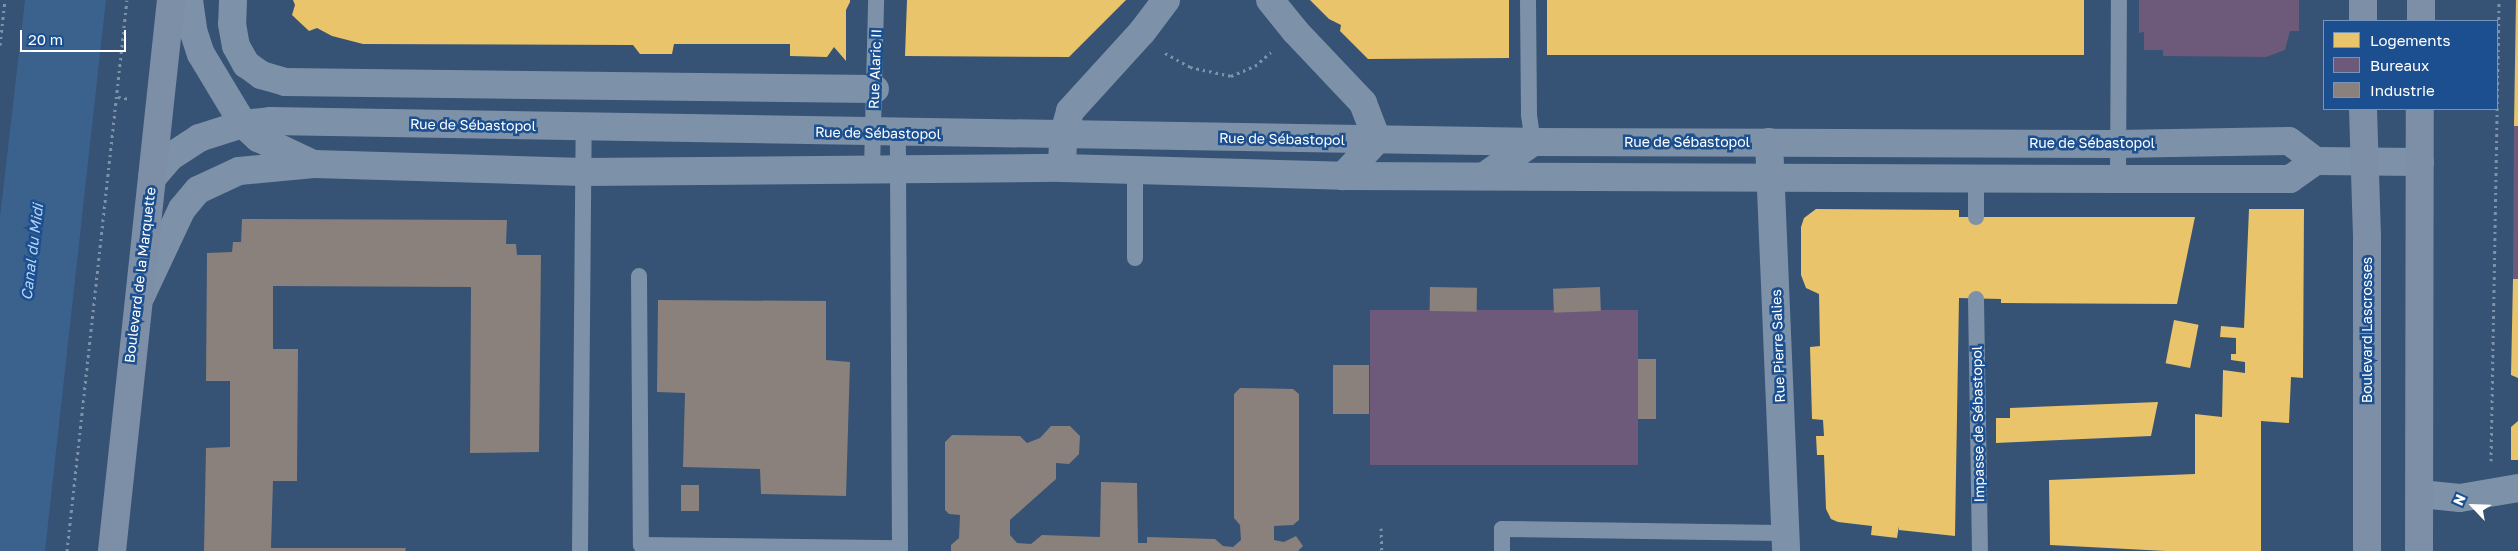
<!DOCTYPE html>
<html>
<head>
<meta charset="utf-8">
<style>
  body { margin:0 }
  #map { position:relative; width:2518px; height:551px; overflow:hidden; background:#365274; font-family:"Golos Text",sans-serif }
  div>[style] { position:absolute }
  .water>* { inset:0; background:#3b618d }
  .homes>* { inset:0; background:#e9c46a; transform-origin:0 0 }
  .offices>* { inset:0; background:#6d597a; transform-origin:0 0 }
  .industry>* { inset:0; background:#8a817c; transform-origin:0 0 }
  .path>* { height:3px; margin-top:-1.5px; transform-origin:0; background:repeating-linear-gradient(90deg,#7d92a8 0 2.5px,transparent 0 6.5px) }
  .service>* { height:16px; margin:-8px; padding:0 8px; transform-origin:8px; border-radius:8px; background:#7d92a8 }
  .minor>* { height:28px; margin:-14px; padding:0 14px; transform-origin:14px; border-radius:14px; background:#7d92a8 }
  .tertiary>* { height:28px; margin:-14px; padding:0 14px; transform-origin:14px; border-radius:14px; background:#7d92a8 }
  .primary>* { height:28px; margin:-14px; padding:0 14px; transform-origin:14px; border-radius:14px; background:#7d8ea7 }
  span { translate:-50% -50%; white-space:nowrap; text-align:center; line-height:1.15; -webkit-text-stroke:5px #1b4f8f; paint-order:stroke }
  .street-label { font-size:14px; color:#fff }
  .water-label { font-size:15px; color:#b5d3f5; font-style:italic }
  .legend { position:absolute; left:2323px; top:20px; width:175px; height:90px; box-sizing:border-box; background:#1b4f8f; border:1px solid #7695bc; margin:0; padding:6px 9px; list-style:none; font-size:15px; color:#fff }
  .legend li { display:flex; align-items:center; gap:10px; height:25px }
  .legend b { width:25px; border:1px solid #7695bc }
  .north { position:absolute; left:2448px; top:481px; width:50px; height:50px; -webkit-text-stroke:4px #1b4f8f; paint-order:stroke; rotate:294deg; font-size:14px; font-weight:700; line-height:20px; text-align:center; color:#fff }
  .north::after { content:''; display:block; margin:auto; width:18px; height:22px; background:#fff; clip-path:polygon(50% 0,100% 100%,50% 72%,0 100%) }
  .scale { position:absolute; left:20px; top:30px; width:106px; height:22px; box-sizing:border-box; border:2px solid #fff; border-top:0; padding-left:6px; font-size:15px; line-height:18px; white-space:nowrap; color:#fff; -webkit-text-stroke:4px #1b4f8f; paint-order:stroke }
</style>
</head>
<body>
<div id="map">
  <div class="water">
    <i style="clip-path:polygon(25px 0,106px 0,45px 551px,0 551px,0 217px)"></i>
  </div>
  <div class="homes">
    <i style="clip-path:polygon(293px 0,850px 0,850px 2px,846px 10px,846px 61px,834px 47px,827px 57px,790px 56px,790px 44px,674px 44px,672px 54px,640px 54px,633px 45px,363px 44px,332px 36px,317px 28px,309px 31px,292px 15px,295px 5px)"></i>
    <i style="clip-path:polygon(907px 0,1126px 0,1069px 57px,905px 56px)"></i>
    <i style="clip-path:polygon(1310px 0,1509px 0,1509px 58px,1368px 59px,1340px 31px,1341px 25px,1329px 19px)"></i>
    <i style="left:1547px;top:0;width:537px;height:55px"></i>
    <i style="clip-path:polygon(2516px 0,2518px 0,2518px 126px,2514px 126px)"></i>
    <i style="clip-path:polygon(1816px 209px,1959px 210px,1959px 217px,2195px 217px,2177px 304px,2001px 303px,2001px 299px,1959px 298px,1955px 536px,1899px 530px,1899px 526px,1897px 538px,1871px 535px,1872px 526px,1838px 522px,1831px 519px,1826px 509px,1824px 455px,1817px 455px,1816px 436px,1824px 436px,1823px 420px,1812px 419px,1810px 347px,1820px 346px,1819px 294px,1806px 288px,1801px 275px,1801px 227px,1804px 218px)"></i>
    <i style="clip-path:polygon(2249px 209px,2304px 209px,2303px 378px,2291px 377px,2289px 423px,2261px 421px,2261px 551px,2166px 551px,2050px 545px,2049px 480px,2195px 474px,2195px 414px,2222px 417px,2223px 370px,2245px 373px,2245px 362px,2231px 360px,2231px 354px,2236px 354px,2236px 338px,2220px 337px,2221px 326px,2244px 328px)"></i>
    <i style="clip-path:polygon(2513px 279px,2518px 279px,2518px 378px,2511px 375px)"></i>
    <i style="left:2174px;top:320px;width:25px;height:44px;rotate:11deg"></i>
    <i style="clip-path:polygon(2158px 402px,2151px 436px,1996px 443px,1996px 418px,2010px 418px,2010px 408px)"></i>
    <i style="clip-path:polygon(2518px 421px,2518px 460px,2511px 460px,2511px 427px)"></i>
  </div>
  <div class="offices">
    <i style="clip-path:polygon(2139px 0,2299px 0,2299px 31px,2290px 31px,2285px 50px,2266px 57px,2163px 56px,2163px 50px,2144px 50px,2144px 32px,2139px 33px)"></i>
    <i style="clip-path:polygon(2514px 126px,2518px 126px,2518px 279px,2513px 279px)"></i>
    <i style="left:1370px;top:310px;width:268px;height:155px"></i>
  </div>
  <div class="industry">
    <i style="clip-path:polygon(242px 219px,507px 220px,506px 244px,516px 244px,517px 255px,541px 255px,539px 452px,470px 453px,471px 287px,273px 286px,273px 349px,298px 349px,297px 481px,273px 481px,271px 548px,406px 548px,405px 551px,204px 551px,206px 448px,230px 447px,230px 381px,206px 381px,207px 253px,232px 252px,233px 242px,241px 242px)"></i>
    <i style="left:1430px;top:287px;width:47px;height:24px;rotate:1deg"></i>
    <i style="left:1600px;top:287px;width:24px;height:47px;rotate:88deg"></i>
    <i style="clip-path:polygon(658px 300px,826px 301px,826px 360px,850px 362px,846px 496px,761px 494px,760px 469px,683px 467px,685px 393px,657px 392px)"></i>
    <i style="left:1638px;top:359px;width:18px;height:60px"></i>
    <i style="left:1333px;top:365px;width:36px;height:49px"></i>
    <i style="clip-path:polygon(1240px 388px,1293px 389px,1299px 394px,1299px 520px,1293px 525px,1274px 526px,1274px 540px,1284px 542px,1296px 536px,1303px 546px,1298px 551px,951px 551px,951px 545px,959px 538px,960px 515px,949px 514px,945px 510px,945px 442px,952px 435px,1020px 436px,1027px 443px,1040px 438px,1051px 426px,1070px 426px,1080px 436px,1079px 454px,1069px 464px,1056px 463px,1056px 479px,1010px 520px,1010px 535px,1017px 543px,1031px 544px,1042px 535px,1100px 537px,1101px 482px,1137px 483px,1138px 543px,1147px 543px,1147px 537px,1215px 539px,1223px 546px,1233px 547px,1241px 540px,1240px 525px,1234px 518px,1234px 394px)"></i>
    <i style="left:681px;top:485px;width:18px;height:26px"></i>
  </div>
  <div class="path">
    <i style="left:0;top:45px;width:45px;rotate:-83.7deg"></i>
    <i style="left:1165px;top:53px;width:29px;rotate:29deg"></i>
    <i style="left:1190px;top:67px;width:42px;rotate:12.4deg"></i>
    <i style="left:1231px;top:76px;width:26px;rotate:-23deg"></i>
    <i style="left:1255px;top:66px;width:21px;rotate:-41deg"></i>
    <i style="left:118px;top:97px;width:12px;rotate:9deg"></i>
    <i style="left:2491px;top:461px;width:461px;rotate:-89deg"></i>
    <i style="left:1381px;top:528px;width:23px;rotate:88deg"></i>
    <i style="left:67px;top:551px;width:554px;rotate:-83.79deg"></i>
  </div>
  <div class="service">
    <i style="left:1528px;top:0;width:115px;rotate:89.5deg"></i>
    <i style="left:1529px;top:115px;width:27px;rotate:82deg"></i>
    <i style="left:872px;top:169px;width:169px;rotate:-88.6deg"></i>
    <i style="left:2118px;top:179px;width:179px;rotate:-89.7deg"></i>
    <i style="left:1976px;top:217px;width:39px;rotate:-90deg"></i>
    <i style="left:1135px;top:258px;width:86px;rotate:-90deg"></i>
    <i style="left:639px;top:276px;width:269px;rotate:89.6deg"></i>
    <i style="left:641px;top:545px;width:259px;rotate:0.7deg"></i>
    <i style="left:900px;top:548px;width:415px;rotate:-90.3deg"></i>
    <i style="left:1976px;top:299px;width:251px;rotate:89.1deg"></i>
    <i style="left:580px;top:551px;width:425px;rotate:-89.5deg"></i>
    <i style="left:1502px;top:551px;width:22px;rotate:-90deg"></i>
    <i style="left:1502px;top:529px;width:283px;rotate:0.8deg"></i>
  </div>
  <div class="minor">
    <i style="left:233px;top:0;width:24px;rotate:92deg"></i>
    <i style="left:232px;top:24px;width:22px;rotate:80deg"></i>
    <i style="left:236px;top:46px;width:21px;rotate:61deg"></i>
    <i style="left:246px;top:64px;width:19px;rotate:36deg"></i>
    <i style="left:261px;top:75px;width:25px;rotate:16deg"></i>
    <i style="left:285px;top:82px;width:590px;rotate:0.68deg"></i>
    <i style="left:1270px;top:0;width:40px;rotate:51deg"></i>
    <i style="left:1295px;top:31px;width:99px;rotate:46.6deg"></i>
    <i style="left:1363px;top:103px;width:40px;rotate:69deg"></i>
    <i style="left:1377px;top:140px;width:50px;rotate:133.4deg"></i>
    <i style="left:1769px;top:142px;width:409px;rotate:87.6deg"></i>
    <i style="left:1062px;top:168px;width:32px;rotate:-88deg"></i>
    <i style="left:1063px;top:136px;width:26px;rotate:-74deg"></i>
    <i style="left:1070px;top:111px;width:107px;rotate:-47.7deg"></i>
    <i style="left:1142px;top:32px;width:40px;rotate:-53deg"></i>
    <i style="left:1486px;top:175px;width:57px;rotate:-35.1deg"></i>
    <i style="left:2420px;top:494px;width:40px;rotate:5.7deg"></i>
    <i style="left:2460px;top:498px;width:59px;rotate:-9.8deg"></i>
  </div>
  <div class="tertiary">
    <i style="left:189px;top:0;width:30px;rotate:82deg"></i>
    <i style="left:193px;top:30px;width:25px;rotate:72deg"></i>
    <i style="left:201px;top:54px;width:82px;rotate:59deg"></i>
    <i style="left:243px;top:124px;width:21px;rotate:43deg"></i>
    <i style="left:258px;top:138px;width:59px;rotate:25.3deg"></i>
    <i style="left:152px;top:178px;width:28px;rotate:-49deg"></i>
    <i style="left:170px;top:157px;width:35px;rotate:-33deg"></i>
    <i style="left:199px;top:138px;width:46px;rotate:-17.7deg"></i>
    <i style="left:243px;top:124px;width:27px;rotate:-6deg"></i>
    <i style="left:270px;top:121px;width:1263px;rotate:0.95deg"></i>
    <i style="left:1533px;top:142px;width:584px;rotate:0.2deg"></i>
    <i style="left:2117px;top:144px;width:172px;rotate:-1deg"></i>
    <i style="left:2289px;top:141px;width:34px;rotate:37deg"></i>
    <i style="left:141px;top:296px;width:96px;rotate:-64.8deg"></i>
    <i style="left:182px;top:209px;width:25px;rotate:-50deg"></i>
    <i style="left:198px;top:190px;width:45px;rotate:-24.9deg"></i>
    <i style="left:239px;top:171px;width:75px;rotate:-5.3deg"></i>
    <i style="left:314px;top:164px;width:269px;rotate:1.7deg"></i>
    <i style="left:583px;top:172px;width:479px;rotate:-0.5deg"></i>
    <i style="left:1062px;top:168px;width:281px;rotate:1.6deg"></i>
    <i style="left:1343px;top:176px;width:775px;rotate:0.22deg"></i>
    <i style="left:2118px;top:179px;width:172px"></i>
    <i style="left:2290px;top:179px;width:32px;rotate:-35deg"></i>
    <i style="left:2316px;top:161px;width:104px;rotate:0.6deg"></i>
  </div>
  <div class="primary">
    <i style="left:2363px;top:21px;width:21px;rotate:-90deg"></i>
    <i style="left:2421px;top:21px;width:21px;rotate:-90deg"></i>
    <i style="left:2363px;top:109px;width:127px;rotate:88.2deg"></i>
    <i style="left:2367px;top:236px;width:315px;rotate:90deg"></i>
    <i style="left:112px;top:551px;width:554px;rotate:-83.89deg"></i>
    <i style="left:2419px;top:551px;width:442px;rotate:-89.9deg"></i>
  </div>
  <div class="street-label">
    <span style="left:875px;top:69px;rotate:-88deg">Rue Alaric II</span>
    <span style="left:473px;top:125px;rotate:1deg">Rue de Sébastopol</span>
    <span style="left:878px;top:133px;rotate:1deg">Rue de Sébastopol</span>
    <span style="left:1282px;top:139px;rotate:1deg">Rue de Sébastopol</span>
    <span style="left:1687px;top:142px">Rue de Sébastopol</span>
    <span style="left:2092px;top:143px">Rue de Sébastopol</span>
    <span style="left:140px;top:275px;rotate:-83deg">Boulevard de la Marquette</span>
    <span style="left:2367px;top:330px;rotate:-90deg">Boulevard Lascrosses</span>
    <span style="left:1778px;top:346px;rotate:-92deg">Rue Pierre Salies</span>
    <span style="left:1978px;top:424px;rotate:-91deg">Impasse de Sébastopol</span>
  </div>
  <div class="water-label">
    <span style="left:32px;top:252px;rotate:-83deg">Canal du Midi</span>
  </div>
  <ul class="legend">
  <li><b style="height:14px;background:#e9c46a"></b>Logements</li>
  <li><b style="height:14px;background:#6d597a"></b>Bureaux</li>
  <li><b style="height:14px;background:#8a817c"></b>Industrie</li>
  </ul>
  <div class="north">N</div>
  <div class="scale">20 m</div>
</div>
</body>
</html>
